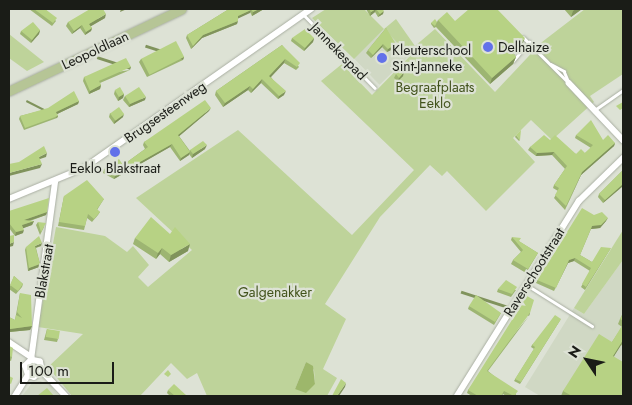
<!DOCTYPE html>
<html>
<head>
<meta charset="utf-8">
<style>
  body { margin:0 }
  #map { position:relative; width:632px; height:405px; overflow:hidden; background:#dde2d5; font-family:Jost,sans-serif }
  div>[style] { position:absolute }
  .built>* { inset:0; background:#d0d8c4; transform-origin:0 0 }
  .green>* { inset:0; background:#bed39a }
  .water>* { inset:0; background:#9db76b }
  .roads { filter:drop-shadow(0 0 1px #aaafa3) drop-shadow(0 0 1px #aaafa3) }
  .lane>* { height:2.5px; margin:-1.25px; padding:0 1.25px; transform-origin:1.25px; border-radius:1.25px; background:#fff }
  .street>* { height:5.5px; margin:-2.75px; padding:0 2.75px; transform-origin:2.75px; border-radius:2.75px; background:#fff }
  .primary>* { height:9px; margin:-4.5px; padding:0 4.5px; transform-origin:4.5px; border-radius:4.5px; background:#b6c596 }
  .wall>* { inset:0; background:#9db572 }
  .shaded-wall>* { inset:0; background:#80935c; transform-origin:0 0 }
  .building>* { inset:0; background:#b7d284; transform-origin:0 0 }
  .dots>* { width:14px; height:14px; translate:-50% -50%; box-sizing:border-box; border:2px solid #dde2d5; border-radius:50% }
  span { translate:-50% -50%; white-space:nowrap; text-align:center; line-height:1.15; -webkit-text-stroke:4.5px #dde2d5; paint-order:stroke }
  .poi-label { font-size:14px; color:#1a1c17 }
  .left { translate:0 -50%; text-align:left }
  .street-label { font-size:14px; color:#1a1c17 }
  .park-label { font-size:14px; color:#42531c }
  .frame { position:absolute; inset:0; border:10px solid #1a1c17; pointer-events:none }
  .north { position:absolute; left:562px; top:335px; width:50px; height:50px; -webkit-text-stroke:4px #dde2d5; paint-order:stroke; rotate:304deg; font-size:14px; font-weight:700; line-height:20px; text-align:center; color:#1a1c17 }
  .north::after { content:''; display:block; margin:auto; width:18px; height:22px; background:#1a1c17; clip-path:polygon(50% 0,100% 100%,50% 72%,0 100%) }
  .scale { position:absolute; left:20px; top:362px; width:94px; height:22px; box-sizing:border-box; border:2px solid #1a1c17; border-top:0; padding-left:6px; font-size:15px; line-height:18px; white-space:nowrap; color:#1a1c17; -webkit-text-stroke:4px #dde2d5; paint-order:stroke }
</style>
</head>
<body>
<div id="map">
  <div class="built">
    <i style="left:384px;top:29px;width:37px;height:42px;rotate:46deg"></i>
    <i style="clip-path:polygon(623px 260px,623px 396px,540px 396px,525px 387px,574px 308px,584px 314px)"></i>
    <i style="clip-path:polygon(40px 381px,50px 385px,59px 396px,22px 396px,32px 383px)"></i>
  </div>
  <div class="green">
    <i style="clip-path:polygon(evenodd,326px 9px,364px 9px,384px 29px,396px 19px,415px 46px,435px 29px,495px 92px,542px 42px,585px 9px,623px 9px,623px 74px,590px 96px,594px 102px,552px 140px,531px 120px,513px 138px,535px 162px,486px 211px,447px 171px,442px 176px,430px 165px,380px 217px,325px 304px,346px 319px,323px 369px,337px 378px,327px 396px,207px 396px,197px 373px,187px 379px,171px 363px,140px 396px,72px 396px,48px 367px,83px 334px,38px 327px,56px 227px,105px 236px,127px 252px,133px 246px,149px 265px,138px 277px,148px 287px,192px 250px,136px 198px,238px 130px,352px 235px,414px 170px,321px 81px,342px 64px,372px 95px,410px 56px,384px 29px,354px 59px,312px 18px,326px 9px,306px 362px,314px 370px,315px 384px,295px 389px,306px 362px)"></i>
    <i style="clip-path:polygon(9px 34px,44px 62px,27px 71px,9px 58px)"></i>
    <i style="clip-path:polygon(623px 230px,623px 260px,584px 314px,574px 308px)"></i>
  </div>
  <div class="water">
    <i style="clip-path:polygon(306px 362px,313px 366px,315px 384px,306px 393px,295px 389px)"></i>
  </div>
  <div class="roads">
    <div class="lane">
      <i style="left:303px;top:14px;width:103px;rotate:45.8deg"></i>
      <i style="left:523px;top:37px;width:65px;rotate:45deg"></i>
      <i style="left:513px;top:61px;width:25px;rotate:-50deg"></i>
      <i style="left:551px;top:64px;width:15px;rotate:28deg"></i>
      <i style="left:564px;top:71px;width:13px;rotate:67deg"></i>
      <i style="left:596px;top:109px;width:33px;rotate:-35deg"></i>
      <i style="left:527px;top:285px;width:77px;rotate:32.2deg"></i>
    </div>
    <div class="street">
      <i style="left:569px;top:83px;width:79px;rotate:46.5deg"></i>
      <i style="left:9px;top:199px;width:81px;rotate:-22.5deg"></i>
      <i style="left:84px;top:168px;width:277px;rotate:-35deg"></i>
      <i style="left:9px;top:342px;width:27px;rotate:34deg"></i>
      <i style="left:31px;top:360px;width:179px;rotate:-82.3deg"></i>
      <i style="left:42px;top:371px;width:35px;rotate:46deg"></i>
      <i style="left:28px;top:375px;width:6px;rotate:18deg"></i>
      <i style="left:34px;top:377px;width:10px;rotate:-37deg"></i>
      <i style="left:42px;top:371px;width:9px;rotate:-103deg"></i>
      <i style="left:40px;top:362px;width:9px;rotate:-167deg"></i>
      <i style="left:28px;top:375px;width:9px;rotate:-108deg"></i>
      <i style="left:25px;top:366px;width:8px;rotate:-45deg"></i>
      <i style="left:15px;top:396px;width:25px;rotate:-58deg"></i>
      <i style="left:457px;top:396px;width:230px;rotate:-58deg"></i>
      <i style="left:579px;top:201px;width:62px;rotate:-44.3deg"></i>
    </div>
    <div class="primary">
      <i style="left:9px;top:91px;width:191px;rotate:-25.4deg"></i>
    </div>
  </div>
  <div class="wall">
    <i style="clip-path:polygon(29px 9px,45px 9px,56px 21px,52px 26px)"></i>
    <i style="clip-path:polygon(229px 9px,264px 9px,252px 16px,250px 12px,238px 18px,237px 24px,202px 38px,191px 49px,186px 38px,187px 35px)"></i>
    <i style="clip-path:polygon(366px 9px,382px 9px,383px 14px,378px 17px,375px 12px,370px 16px)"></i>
    <i style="clip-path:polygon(564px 9px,582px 9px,571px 17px)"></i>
    <i style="clip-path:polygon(105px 18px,90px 26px,92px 28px,91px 31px,85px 35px,80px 28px,72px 34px,66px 26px,68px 22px)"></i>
    <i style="clip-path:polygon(438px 20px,455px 21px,522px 45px,514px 55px,516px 57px,513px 64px,490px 84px,436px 27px,434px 28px,431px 24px,431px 23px,437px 22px)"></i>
    <i style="clip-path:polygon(386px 28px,395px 48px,387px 52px,382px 47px,371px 58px,366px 53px,368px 50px)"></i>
    <i style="clip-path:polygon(40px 30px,39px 34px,31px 43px,20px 34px,21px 31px)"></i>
    <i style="clip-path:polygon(292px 38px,314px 38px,313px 42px,304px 51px,291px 41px)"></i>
    <i style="clip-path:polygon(282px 45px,299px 67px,296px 70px,284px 63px,271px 77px,284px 95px,278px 99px,261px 83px,251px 93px,248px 90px,223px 107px,215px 95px,216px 91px)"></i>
    <i style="clip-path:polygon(184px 57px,183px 60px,147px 77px,139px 62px,141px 59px)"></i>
    <i style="clip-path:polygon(130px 70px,100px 83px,101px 85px,100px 89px,89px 94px,83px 81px,84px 77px)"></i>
    <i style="clip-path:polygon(396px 74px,403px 76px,398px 81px,394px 78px)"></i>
    <i style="clip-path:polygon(115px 90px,124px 94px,123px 98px,118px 101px,114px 94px)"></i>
    <i style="clip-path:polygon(125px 96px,145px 100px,129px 107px,123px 100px)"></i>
    <i style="clip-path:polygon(79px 101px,78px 104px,57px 114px,58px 116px,57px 118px,24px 130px,19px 119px,20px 116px)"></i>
    <i style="clip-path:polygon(209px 111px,179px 136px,190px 151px,190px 150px,205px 149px,192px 158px,189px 154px,189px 155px,180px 161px,170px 147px,114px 179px,103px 173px,104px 169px,123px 165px,145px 149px,143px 145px,144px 142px)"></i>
    <i style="clip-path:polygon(110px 113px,123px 117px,114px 124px,109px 117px)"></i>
    <i style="clip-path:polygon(516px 135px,520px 140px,519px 141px,515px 137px)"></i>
    <i style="clip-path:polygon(576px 135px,615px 143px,614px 146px,581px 175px,565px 210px,554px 198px,558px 191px,553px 188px,554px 185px,565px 169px,552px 155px,536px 156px,528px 150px,530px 147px,550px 140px,576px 154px,585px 153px,591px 148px,575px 138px)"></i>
    <i style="clip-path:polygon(623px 170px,623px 186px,603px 203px,598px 197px,599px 194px)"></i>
    <i style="clip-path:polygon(64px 196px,104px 199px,102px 202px,97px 210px,100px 212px,98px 215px,92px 222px,87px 218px,84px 230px,58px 226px)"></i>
    <i style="clip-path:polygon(9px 211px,47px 212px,46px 215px,30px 221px,34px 221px,32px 225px,23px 228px,23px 233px,15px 236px,9px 228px)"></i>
    <i style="clip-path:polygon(594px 215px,606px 221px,600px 228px,591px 229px,580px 255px,592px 262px,611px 248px,585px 290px,581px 287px,590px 271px,574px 261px,568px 263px,554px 291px,536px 283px,537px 280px)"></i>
    <i style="clip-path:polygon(38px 222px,44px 227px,40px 235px,36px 225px)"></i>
    <i style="clip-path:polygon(512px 237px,538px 253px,526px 273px,511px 264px,513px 260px,521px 252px,511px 240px)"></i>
    <i style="clip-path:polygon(135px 238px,188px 251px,169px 262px,160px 254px,156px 259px,133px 244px)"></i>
    <i style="clip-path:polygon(41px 246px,36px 248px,40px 264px,39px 267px,28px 271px,25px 250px,26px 247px)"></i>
    <i style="clip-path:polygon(14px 276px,23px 284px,22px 287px,16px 294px,9px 289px)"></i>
    <i style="clip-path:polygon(498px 289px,516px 290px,511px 297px,497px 292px)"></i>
    <i style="clip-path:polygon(20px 293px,32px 326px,30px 330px,9px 332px,9px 317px,15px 320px)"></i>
    <i style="clip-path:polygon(469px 306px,501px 313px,494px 325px,468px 309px)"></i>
    <i style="clip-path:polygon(623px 313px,623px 346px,621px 345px,614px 356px,623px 396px,561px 396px,563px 391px,612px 342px,622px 327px,618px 324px,620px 319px)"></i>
    <i style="clip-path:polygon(529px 316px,488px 371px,516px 394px,515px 396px,506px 396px,503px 394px,502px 396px,472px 396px,467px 393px,468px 390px)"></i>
    <i style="clip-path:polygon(561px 319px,520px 384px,514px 381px,534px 349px,531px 347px,532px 345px)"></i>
    <i style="clip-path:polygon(47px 329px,58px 339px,57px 342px,44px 340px)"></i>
    <i style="clip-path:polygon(9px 346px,12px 357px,11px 361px,9px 360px)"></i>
    <i style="clip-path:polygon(168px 390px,187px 396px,170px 396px,167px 393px)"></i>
  </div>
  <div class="shaded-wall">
    <i style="clip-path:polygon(121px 9px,127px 9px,120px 12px)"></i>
    <i style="clip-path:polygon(259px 9px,264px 9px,252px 16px,253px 12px)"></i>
    <i style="clip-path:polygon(376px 9px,375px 12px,370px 16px,371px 12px)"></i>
    <i style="clip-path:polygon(576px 9px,582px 9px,571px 17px,573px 11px)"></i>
    <i style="clip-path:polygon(251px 10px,250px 13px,237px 19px,238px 16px)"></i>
    <i style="clip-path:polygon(384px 11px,383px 14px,378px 17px,380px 14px)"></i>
    <i style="clip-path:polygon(106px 14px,105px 18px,88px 28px,89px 24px)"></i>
    <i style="clip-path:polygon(238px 21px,237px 24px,202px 38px,191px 49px,193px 46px,203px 35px)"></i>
    <i style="clip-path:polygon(82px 25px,80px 28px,72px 34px,74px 31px)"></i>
    <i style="clip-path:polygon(92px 28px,91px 31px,85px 35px,86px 32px)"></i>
    <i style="clip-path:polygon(40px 30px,39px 34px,31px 43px,32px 40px)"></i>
    <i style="clip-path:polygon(314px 38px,313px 42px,304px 51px,305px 48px)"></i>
    <i style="clip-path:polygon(525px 38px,522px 45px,510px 60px,513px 53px)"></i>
    <i style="clip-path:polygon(383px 44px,382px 47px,371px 58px,373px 55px)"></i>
    <i style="clip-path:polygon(396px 44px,395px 48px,387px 52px,388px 49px)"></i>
    <i style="left:184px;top:57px;width:3px;height:40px;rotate:108deg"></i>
    <i style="clip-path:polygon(516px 57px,513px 64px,490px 84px,492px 78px)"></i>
    <i style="clip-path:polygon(285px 59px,284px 63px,268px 80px,269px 76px)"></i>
    <i style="left:131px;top:67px;width:3px;height:35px;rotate:108deg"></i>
    <i style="clip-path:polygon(404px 72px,403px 76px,398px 81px,399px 78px)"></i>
    <i style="clip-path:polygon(262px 79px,261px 83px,251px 93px,253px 89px)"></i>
    <i style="clip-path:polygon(101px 85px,100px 89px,89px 94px,90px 91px)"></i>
    <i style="clip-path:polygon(250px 86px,248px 90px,223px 107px,225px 103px)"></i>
    <i style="clip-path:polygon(286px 91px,284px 95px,278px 99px,279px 96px)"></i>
    <i style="clip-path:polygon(124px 94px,123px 98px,118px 101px,119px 97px)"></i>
    <i style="clip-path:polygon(146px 97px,145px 100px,129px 107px,130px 104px)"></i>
    <i style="clip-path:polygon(79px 101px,78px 104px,55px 115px,56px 112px)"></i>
    <i style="clip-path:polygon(211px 108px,209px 111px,177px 138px,178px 135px)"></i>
    <i style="clip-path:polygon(124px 114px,123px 117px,114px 124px,115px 120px)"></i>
    <i style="left:58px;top:116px;width:2px;height:35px;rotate:117deg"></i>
    <i style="clip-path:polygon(615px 143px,614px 146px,581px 175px,565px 210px,582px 172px)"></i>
    <i style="clip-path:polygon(172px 144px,170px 147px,114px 179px,115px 176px)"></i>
    <i style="clip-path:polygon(207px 145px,205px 149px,192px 158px,193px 154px)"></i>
    <i style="clip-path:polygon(190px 152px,189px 155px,180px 161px,181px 158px)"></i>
    <i style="clip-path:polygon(554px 152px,552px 155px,536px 156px,537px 153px)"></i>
    <i style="clip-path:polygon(47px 153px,46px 157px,37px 160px,39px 157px)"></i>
    <i style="clip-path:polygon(42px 164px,40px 168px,9px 176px,9px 173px)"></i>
    <i style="clip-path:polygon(623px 184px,623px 186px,603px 203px,605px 200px)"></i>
    <i style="clip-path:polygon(47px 212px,46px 215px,22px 223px,24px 220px)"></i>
    <i style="clip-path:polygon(608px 218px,606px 221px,600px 228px,591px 229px,592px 226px)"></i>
    <i style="clip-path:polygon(34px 221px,32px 225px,21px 229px,22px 225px)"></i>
    <i style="clip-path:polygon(24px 230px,23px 233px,15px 236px,16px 232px)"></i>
    <i style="clip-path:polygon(14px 242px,13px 246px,9px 247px,9px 244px)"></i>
    <i style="clip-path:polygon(42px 243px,41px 246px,34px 248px,35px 246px)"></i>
    <i style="clip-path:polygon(190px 244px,188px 251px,169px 262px,171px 255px)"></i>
    <i style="clip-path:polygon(162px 248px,160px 254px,156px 259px,158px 253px)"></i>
    <i style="clip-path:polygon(575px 258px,574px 261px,568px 263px,554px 291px,569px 260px)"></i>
    <i style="clip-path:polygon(40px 264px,39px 267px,28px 271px,29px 268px)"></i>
    <i style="left:530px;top:313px;width:3px;height:72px;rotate:108deg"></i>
    <i style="clip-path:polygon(32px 326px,30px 330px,9px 332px,10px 329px)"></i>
    <i style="clip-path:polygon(623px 340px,621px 345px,611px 361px,613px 356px)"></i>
    <i style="clip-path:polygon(346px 383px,345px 387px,339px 396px,337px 396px)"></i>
  </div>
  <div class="building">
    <i style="clip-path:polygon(34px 9px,45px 9px,57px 18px,53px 23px)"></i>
    <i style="clip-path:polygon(90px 9px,103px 9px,106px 14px,89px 24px,92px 28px,86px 32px,82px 25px,74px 31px,68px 22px)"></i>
    <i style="clip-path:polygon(229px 9px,249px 9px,251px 10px,238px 16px,238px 21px,203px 35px,193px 46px,187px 35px)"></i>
    <i style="clip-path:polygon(251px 9px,259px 9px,253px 12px)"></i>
    <i style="clip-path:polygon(369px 9px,382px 9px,384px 11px,380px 14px,376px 9px,371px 12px)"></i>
    <i style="clip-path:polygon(469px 9px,497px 9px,525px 38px,513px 53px,516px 57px,492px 78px,438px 20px,447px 12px,455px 21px)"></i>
    <i style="clip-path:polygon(435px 19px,437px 22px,435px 26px,431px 23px)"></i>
    <i style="clip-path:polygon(33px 22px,40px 30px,32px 40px,21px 31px)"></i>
    <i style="clip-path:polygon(386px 28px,396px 44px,388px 49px,383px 44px,373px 55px,368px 50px)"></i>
    <i style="clip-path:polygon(305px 29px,314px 38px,305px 48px,292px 38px)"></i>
    <i style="left:176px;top:41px;width:18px;height:39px;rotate:63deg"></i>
    <i style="clip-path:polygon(282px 45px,300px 63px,297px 67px,285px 59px,269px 76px,286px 91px,279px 96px,262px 79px,253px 89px,250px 86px,225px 103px,216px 91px)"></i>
    <i style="clip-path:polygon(126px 58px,131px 67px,99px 81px,101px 85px,90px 91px,84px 77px)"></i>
    <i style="clip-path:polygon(401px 69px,404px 72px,399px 78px,396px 74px)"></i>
    <i style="left:120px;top:87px;width:8px;height:6px;rotate:60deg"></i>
    <i style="clip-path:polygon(139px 87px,146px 97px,130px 104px,125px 96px)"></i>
    <i style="clip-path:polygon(74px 91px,79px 101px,56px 112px,58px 116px,25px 128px,20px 116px,48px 108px)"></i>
    <i style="clip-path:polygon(205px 100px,211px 108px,178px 135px,190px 152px,181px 158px,172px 144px,115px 176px,104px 169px,119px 159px,123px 165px,148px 147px,144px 142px)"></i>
    <i style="clip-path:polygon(623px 102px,623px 108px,620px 110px,616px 106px)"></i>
    <i style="left:119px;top:107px;width:9px;height:11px;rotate:54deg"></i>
    <i style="clip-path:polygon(591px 120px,603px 140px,608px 135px,615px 143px,582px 172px,566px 206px,555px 195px,559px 188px,554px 185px,567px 166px,554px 152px,537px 153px,530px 147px,544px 135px,550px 140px,555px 135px,576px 154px,581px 149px,585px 153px,593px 145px,576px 135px)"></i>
    <i style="clip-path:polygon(521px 130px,520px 140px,516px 135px)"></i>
    <i style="clip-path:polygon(203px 141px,207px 145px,193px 154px,190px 150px)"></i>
    <i style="clip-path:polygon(44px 146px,47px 153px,39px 157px,42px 164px,9px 173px,9px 164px,19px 162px)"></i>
    <i style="clip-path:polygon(623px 170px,623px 184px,605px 200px,599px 194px)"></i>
    <i style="clip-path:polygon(87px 180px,104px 199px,97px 209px,100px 212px,94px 219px,88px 214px,85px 226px,59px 222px,64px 196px)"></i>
    <i style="clip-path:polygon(49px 198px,47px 212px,24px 220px,34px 221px,22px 225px,24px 230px,16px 232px,9px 223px,9px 211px)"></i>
    <i style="clip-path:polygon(582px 208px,594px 215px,602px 212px,608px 218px,601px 225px,592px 226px,580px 255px,592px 262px,601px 247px,611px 248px,586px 287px,582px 284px,591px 268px,575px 258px,569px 260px,556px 288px,537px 280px)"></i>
    <i style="clip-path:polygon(151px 217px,170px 234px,175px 227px,190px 244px,171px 255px,162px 248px,158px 253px,135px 238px)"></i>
    <i style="clip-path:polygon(38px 222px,46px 223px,41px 232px)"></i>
    <i style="clip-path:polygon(14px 235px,14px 242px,9px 244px,9px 236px)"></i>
    <i style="clip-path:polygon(39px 236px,42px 243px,35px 246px,40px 264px,29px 268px,26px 247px)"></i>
    <i style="clip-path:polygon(512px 237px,521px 238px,519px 241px,538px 253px,528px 269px,513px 260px,523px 250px)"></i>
    <i style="clip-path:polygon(14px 276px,23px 284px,18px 291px,10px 285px)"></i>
    <i style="clip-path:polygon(506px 280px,517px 287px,512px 294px,498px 289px)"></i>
    <i style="clip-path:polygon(20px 293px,31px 295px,32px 326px,10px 329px,9px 328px,9px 317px,15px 320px,16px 315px,22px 318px,17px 312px)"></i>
    <i style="clip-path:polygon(476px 295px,501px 313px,495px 322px,469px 306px)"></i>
    <i style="clip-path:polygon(527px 296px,534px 300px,530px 313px,487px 371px,518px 391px,514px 396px,504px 391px,501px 396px,478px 396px,468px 390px)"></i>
    <i style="clip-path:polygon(623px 313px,623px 321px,620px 319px)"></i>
    <i style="clip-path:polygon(555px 315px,561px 319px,521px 382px,515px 379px,535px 347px,532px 345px)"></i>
    <i style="clip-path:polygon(623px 324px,623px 340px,613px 356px,623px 362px,623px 396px,572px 396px,563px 391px,599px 334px,612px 342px)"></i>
    <i style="left:47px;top:329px;width:13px;height:8px;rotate:9deg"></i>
    <i style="clip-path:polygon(9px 346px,13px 348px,12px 357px,9px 356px)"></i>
    <i style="clip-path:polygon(168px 370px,171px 374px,168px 377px,164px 374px)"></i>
    <i style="clip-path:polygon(9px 376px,13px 378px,11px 384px,9px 383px)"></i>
    <i style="clip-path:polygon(341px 379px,346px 383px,337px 396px,332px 396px)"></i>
    <i style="clip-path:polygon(174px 384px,187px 396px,175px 396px,168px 390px)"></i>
    <i style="clip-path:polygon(47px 388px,54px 396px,37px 396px)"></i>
  </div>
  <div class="dots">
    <i style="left:488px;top:47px;background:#6271e9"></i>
    <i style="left:382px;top:58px;background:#6271e9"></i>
    <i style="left:115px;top:152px;background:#6271e9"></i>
  </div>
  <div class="poi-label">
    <span class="left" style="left:498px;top:47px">Delhaize</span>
    <span class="left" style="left:392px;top:58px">Kleuterschool<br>Sint-Janneke</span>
    <span style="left:115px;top:168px">Eeklo Blakstraat</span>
  </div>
  <div class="street-label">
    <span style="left:95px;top:50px;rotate:-25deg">Leopoldlaan</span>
    <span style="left:339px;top:51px;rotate:46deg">Jannekespad</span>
    <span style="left:165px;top:112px;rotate:-35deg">Brugsesteenweg</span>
    <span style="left:44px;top:271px;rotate:-80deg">Blakstraat</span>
    <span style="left:534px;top:272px;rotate:-58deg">Raverschootstraat</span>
  </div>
  <div class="park-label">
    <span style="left:435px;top:95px">Begraafplaats<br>Eeklo</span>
    <span style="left:275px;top:292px">Galgenakker</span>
  </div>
  <div class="frame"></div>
  <div class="north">N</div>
  <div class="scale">100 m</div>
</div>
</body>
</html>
